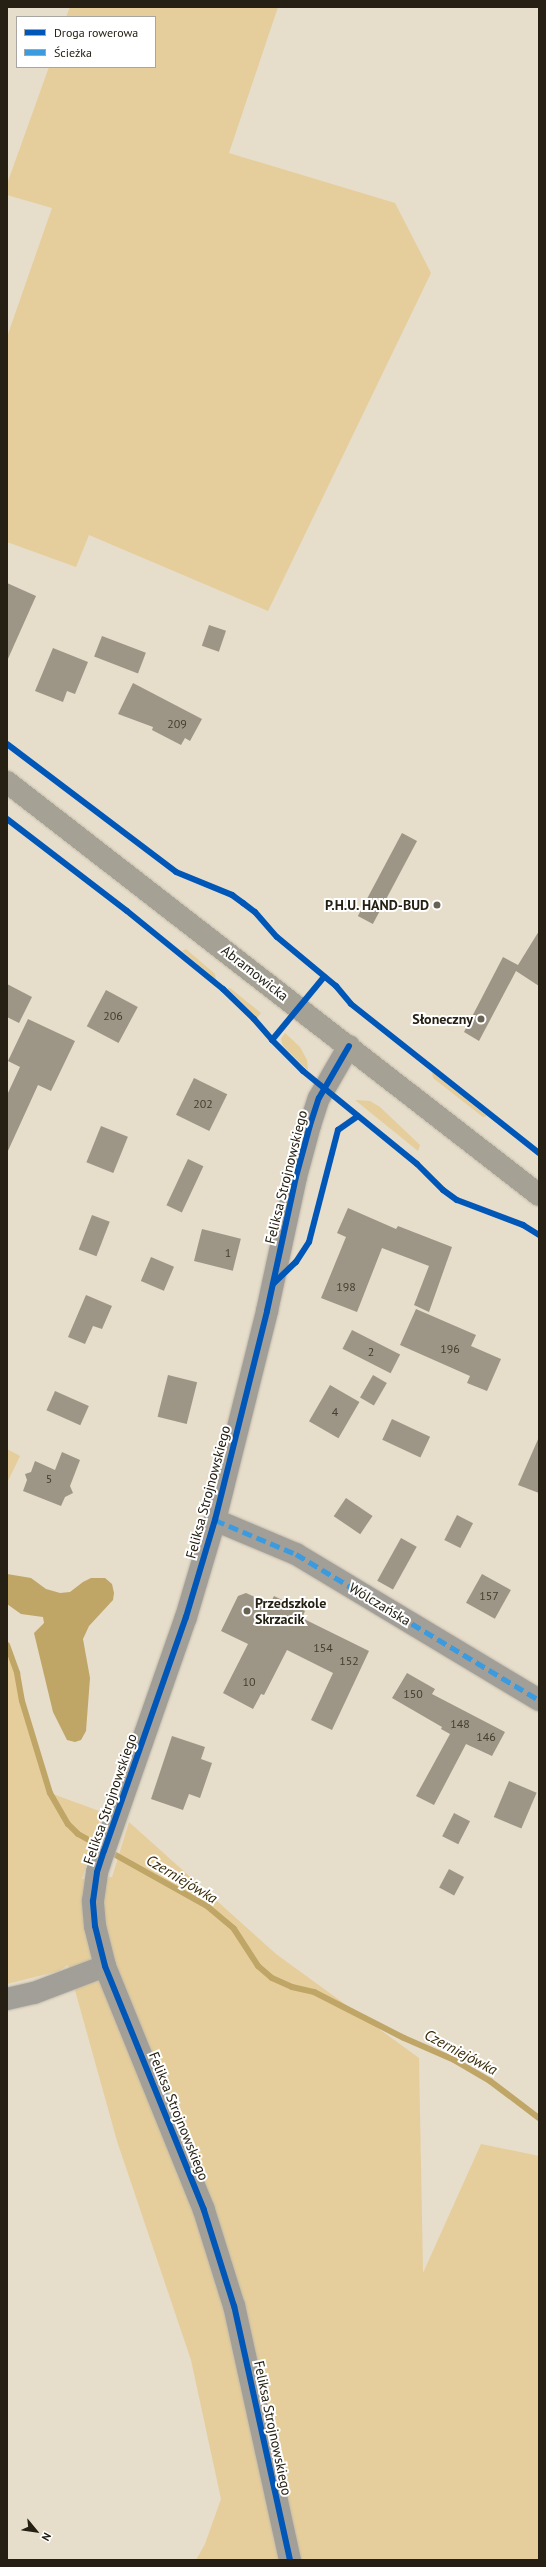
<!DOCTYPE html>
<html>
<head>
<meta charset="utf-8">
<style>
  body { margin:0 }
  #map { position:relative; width:546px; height:2567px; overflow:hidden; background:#e6ddca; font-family:"PT Sans",sans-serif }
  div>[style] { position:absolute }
  .green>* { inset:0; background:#e5ce9b }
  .water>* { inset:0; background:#bfa566 }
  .stream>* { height:6px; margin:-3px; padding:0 3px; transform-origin:3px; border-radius:3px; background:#bfa566 }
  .building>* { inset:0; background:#9d9687; transform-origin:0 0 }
  .roads { filter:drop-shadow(0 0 1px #c1baac) drop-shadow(0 0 1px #c1baac) }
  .minor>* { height:22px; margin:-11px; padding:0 11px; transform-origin:11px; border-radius:11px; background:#a29f98 }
  .tertiary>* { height:22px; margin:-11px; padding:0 11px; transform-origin:11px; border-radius:11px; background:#a29f98 }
  .primary>* { height:22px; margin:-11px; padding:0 11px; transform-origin:11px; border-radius:11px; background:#a5a195 }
  .quiet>* { height:5px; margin-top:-2.5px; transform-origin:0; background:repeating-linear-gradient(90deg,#3c9bde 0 10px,transparent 0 15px) }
  .cycleway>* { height:6px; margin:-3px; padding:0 3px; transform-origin:3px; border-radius:3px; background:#0057b8 }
  .dots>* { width:11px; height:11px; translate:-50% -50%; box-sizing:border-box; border:2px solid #fff; border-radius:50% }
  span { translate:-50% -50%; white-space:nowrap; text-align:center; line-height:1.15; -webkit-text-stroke:4px #fff; paint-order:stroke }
  .number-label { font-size:12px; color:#433e30 }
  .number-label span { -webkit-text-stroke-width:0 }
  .poi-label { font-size:14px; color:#252013; font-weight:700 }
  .right { translate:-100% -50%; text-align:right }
  .left { translate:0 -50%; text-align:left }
  .street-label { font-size:14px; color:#252013 }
  .water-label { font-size:15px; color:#392b07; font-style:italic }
  .frame { position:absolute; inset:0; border:8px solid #252013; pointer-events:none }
  .legend { position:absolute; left:16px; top:16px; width:140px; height:52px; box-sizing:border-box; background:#fff; border:1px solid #a8a6a1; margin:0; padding:5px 7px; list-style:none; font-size:12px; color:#252013 }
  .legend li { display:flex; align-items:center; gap:8px; height:20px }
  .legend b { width:20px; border:1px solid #a8a6a1 }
  .north { position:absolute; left:16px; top:2511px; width:40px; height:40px; -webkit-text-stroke:3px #fff; paint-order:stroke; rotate:119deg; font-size:11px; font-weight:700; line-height:16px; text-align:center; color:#252013 }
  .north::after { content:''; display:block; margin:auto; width:14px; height:18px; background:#252013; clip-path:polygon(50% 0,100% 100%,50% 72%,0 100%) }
</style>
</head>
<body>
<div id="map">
  <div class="green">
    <i style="clip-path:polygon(70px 7px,278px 7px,229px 153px,395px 203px,431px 273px,268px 611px,89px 535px,76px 567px,7px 542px,7px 337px,52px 208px,7px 195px,7px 184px,49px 67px,155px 67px,155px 17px,66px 17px)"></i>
    <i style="clip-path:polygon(186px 949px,215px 974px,216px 980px,182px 951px)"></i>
    <i style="clip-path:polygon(230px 988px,261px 1013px,257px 1018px,226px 989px)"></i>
    <i style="clip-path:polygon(285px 1033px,300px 1047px,307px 1060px,308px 1071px,283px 1046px,281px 1039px)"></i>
    <i style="clip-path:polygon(432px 1072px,487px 1116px,483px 1117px,433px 1078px)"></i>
    <i style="clip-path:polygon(355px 1100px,370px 1101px,380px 1107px,420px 1145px,418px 1151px)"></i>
    <i style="clip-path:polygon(7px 1449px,20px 1456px,7px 1483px)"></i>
    <i style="clip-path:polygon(7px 1645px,17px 1673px,22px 1701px,50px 1793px,102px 1812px,82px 1879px,112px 1877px,129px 1822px,276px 1954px,419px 2058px,423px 2273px,481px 2144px,539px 2156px,539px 2560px,196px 2560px,205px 2544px,221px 2499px,191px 2360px,117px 2141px,68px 1965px,59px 1971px,7px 1984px)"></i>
  </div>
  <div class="water">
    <i style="clip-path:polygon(7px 1574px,31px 1578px,46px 1589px,60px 1593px,70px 1592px,83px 1582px,91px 1578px,105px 1578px,112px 1584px,114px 1593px,113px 1600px,89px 1626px,83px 1639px,90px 1678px,86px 1731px,81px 1740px,75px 1742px,67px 1740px,53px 1712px,34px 1633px,44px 1623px,43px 1617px,21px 1614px,7px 1604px)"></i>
  </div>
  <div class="stream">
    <i style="left:7px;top:1645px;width:30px;rotate:70deg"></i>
    <i style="left:17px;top:1673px;width:28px;rotate:80deg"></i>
    <i style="left:22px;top:1701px;width:96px;rotate:73.1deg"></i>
    <i style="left:50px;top:1793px;width:36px;rotate:60deg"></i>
    <i style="left:68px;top:1824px;width:14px;rotate:45deg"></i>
    <i style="left:78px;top:1834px;width:148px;rotate:29.2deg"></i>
    <i style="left:207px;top:1906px;width:35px;rotate:40deg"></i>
    <i style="left:234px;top:1929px;width:44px;rotate:57deg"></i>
    <i style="left:258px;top:1966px;width:18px;rotate:41deg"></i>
    <i style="left:272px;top:1978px;width:22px;rotate:24deg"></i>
    <i style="left:292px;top:1987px;width:23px;rotate:13deg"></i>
    <i style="left:314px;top:1992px;width:101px;rotate:27.1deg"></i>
    <i style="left:404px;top:2038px;width:55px;rotate:23.7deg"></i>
    <i style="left:454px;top:2060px;width:42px;rotate:30.3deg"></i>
    <i style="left:490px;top:2081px;width:61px;rotate:37.1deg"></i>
  </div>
  <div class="building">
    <i style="clip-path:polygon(7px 583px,36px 596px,7px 661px)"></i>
    <i style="left:209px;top:625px;width:18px;height:22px;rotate:19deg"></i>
    <i style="left:102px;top:636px;width:47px;height:22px;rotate:21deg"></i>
    <i style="clip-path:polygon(53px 648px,88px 662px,75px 694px,67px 691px,63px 702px,35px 691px)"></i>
    <i style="clip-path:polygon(133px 683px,202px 719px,190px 741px,185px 738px,181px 745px,152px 730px,153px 727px,118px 714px)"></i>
    <i style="left:402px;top:833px;width:17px;height:94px;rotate:28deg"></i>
    <i style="clip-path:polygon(539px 931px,539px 986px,516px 971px,479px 1041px,464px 1032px,503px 957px,518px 965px)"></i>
    <i style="clip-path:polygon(7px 984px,32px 997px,19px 1023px,7px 1017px)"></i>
    <i style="left:106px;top:990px;width:36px;height:41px;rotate:28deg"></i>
    <i style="clip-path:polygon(28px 1019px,75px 1041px,51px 1091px,38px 1085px,7px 1153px,7px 1095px,20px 1067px,8px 1061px)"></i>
    <i style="left:194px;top:1078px;width:37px;height:41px;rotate:26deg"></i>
    <i style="left:101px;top:1126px;width:29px;height:39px;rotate:22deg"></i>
    <i style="left:188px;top:1159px;width:17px;height:51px;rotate:25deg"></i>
    <i style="clip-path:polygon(348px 1208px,396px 1229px,398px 1226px,452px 1247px,429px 1312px,414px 1305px,429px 1266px,382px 1248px,357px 1312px,321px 1298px,346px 1237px,337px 1233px)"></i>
    <i style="left:92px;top:1215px;width:19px;height:37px;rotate:21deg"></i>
    <i style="left:202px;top:1229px;width:40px;height:33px;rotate:14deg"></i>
    <i style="left:151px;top:1257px;width:25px;height:26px;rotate:23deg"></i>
    <i style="clip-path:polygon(86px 1295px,112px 1306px,102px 1329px,93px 1326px,85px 1344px,68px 1337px)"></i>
    <i style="clip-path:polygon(416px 1309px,476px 1335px,471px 1346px,501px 1359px,487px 1391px,467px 1383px,470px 1376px,400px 1345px)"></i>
    <i style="left:352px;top:1330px;width:54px;height:21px;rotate:27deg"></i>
    <i style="left:168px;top:1375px;width:30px;height:43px;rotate:14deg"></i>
    <i style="left:373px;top:1375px;width:16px;height:26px;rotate:30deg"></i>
    <i style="left:330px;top:1385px;width:34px;height:42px;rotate:30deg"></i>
    <i style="left:55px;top:1391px;width:37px;height:21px;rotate:24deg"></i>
    <i style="left:392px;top:1419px;width:42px;height:23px;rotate:25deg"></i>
    <i style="clip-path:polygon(539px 1437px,539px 1493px,518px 1485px)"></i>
    <i style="clip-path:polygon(62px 1452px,80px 1460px,70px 1486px,73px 1493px,65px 1497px,61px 1506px,23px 1491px,27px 1480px,25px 1474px,31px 1472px,35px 1461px,55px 1470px)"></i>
    <i style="left:346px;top:1498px;width:32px;height:22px;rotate:34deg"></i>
    <i style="left:457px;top:1515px;width:18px;height:28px;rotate:27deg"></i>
    <i style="left:401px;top:1538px;width:18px;height:49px;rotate:29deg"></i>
    <i style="left:482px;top:1574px;width:33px;height:33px;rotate:29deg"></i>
    <i style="clip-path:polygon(246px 1593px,270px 1604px,274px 1596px,305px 1611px,302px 1618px,369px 1651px,332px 1730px,311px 1720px,333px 1673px,287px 1650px,264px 1695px,261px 1694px,253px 1709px,223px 1693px,248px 1644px,221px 1631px,238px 1596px)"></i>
    <i style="clip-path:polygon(407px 1673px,435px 1689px,432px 1694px,505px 1732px,492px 1756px,466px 1744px,434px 1805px,416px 1796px,450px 1734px,441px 1729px,442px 1727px,392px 1698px)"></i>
    <i style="clip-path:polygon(172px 1736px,205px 1747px,201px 1759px,212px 1763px,200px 1798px,189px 1794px,183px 1810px,151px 1799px)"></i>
    <i style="left:509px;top:1781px;width:30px;height:39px;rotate:23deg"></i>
    <i style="left:454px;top:1813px;width:18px;height:26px;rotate:27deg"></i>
    <i style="left:449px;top:1869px;width:17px;height:21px;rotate:28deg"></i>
  </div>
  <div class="roads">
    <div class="minor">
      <i style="left:215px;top:1520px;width:88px;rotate:22.8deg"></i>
      <i style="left:296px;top:1554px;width:283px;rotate:31deg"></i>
      <i style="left:7px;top:1999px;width:28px;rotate:-13deg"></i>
      <i style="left:34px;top:1993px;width:76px;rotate:-20.8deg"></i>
    </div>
    <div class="tertiary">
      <i style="left:290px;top:2560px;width:260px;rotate:-102.4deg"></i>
      <i style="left:234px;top:2306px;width:101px;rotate:-107.4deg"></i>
      <i style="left:204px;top:2210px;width:263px;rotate:-112.1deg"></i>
      <i style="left:105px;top:1966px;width:41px;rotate:-104deg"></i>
      <i style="left:95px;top:1926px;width:25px;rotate:-95deg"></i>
      <i style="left:93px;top:1901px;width:29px;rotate:-82deg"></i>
      <i style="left:97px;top:1872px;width:22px;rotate:-72deg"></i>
      <i style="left:104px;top:1851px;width:248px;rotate:-70.7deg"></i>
      <i style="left:186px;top:1617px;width:101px;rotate:-73.4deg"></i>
      <i style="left:215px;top:1520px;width:215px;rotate:-76deg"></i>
      <i style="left:267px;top:1311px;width:137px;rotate:-77.8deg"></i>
      <i style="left:296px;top:1177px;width:54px;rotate:-74.9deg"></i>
      <i style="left:310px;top:1125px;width:28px;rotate:-72deg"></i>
      <i style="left:319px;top:1098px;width:60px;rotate:-60deg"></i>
    </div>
    <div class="primary">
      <i style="left:7px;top:782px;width:673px;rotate:37.82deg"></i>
    </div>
  </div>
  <div class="quiet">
    <i style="left:215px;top:1520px;width:88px;rotate:22.8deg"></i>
    <i style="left:296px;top:1554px;width:283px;rotate:31deg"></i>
  </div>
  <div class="cycleway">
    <i style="left:7px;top:744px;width:212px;rotate:37.1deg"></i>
    <i style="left:176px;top:872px;width:61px;rotate:22.3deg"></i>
    <i style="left:232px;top:895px;width:14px;rotate:36deg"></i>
    <i style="left:243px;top:903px;width:15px;rotate:37deg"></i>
    <i style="left:255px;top:912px;width:33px;rotate:49deg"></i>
    <i style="left:277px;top:937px;width:77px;rotate:39.7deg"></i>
    <i style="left:336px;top:986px;width:23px;rotate:50deg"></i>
    <i style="left:351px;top:1004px;width:240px;rotate:38.4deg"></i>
    <i style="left:7px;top:819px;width:151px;rotate:37.5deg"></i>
    <i style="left:127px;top:911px;width:124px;rotate:39.1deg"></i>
    <i style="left:223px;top:989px;width:43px;rotate:44.1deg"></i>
    <i style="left:254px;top:1019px;width:28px;rotate:49deg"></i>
    <i style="left:272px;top:1040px;width:44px;rotate:45deg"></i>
    <i style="left:303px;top:1071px;width:147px;rotate:39.2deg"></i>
    <i style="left:417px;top:1164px;width:37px;rotate:45deg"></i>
    <i style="left:443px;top:1190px;width:17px;rotate:36deg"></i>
    <i style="left:457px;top:1200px;width:71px;rotate:20.7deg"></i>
    <i style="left:523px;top:1225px;width:19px;rotate:32deg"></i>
    <i style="left:272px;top:1040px;width:82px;rotate:-50.5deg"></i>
    <i style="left:273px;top:1284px;width:32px;rotate:-44deg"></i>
    <i style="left:296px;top:1262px;width:24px;rotate:-57deg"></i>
    <i style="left:309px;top:1242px;width:116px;rotate:-75.5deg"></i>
    <i style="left:338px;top:1130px;width:24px;rotate:-35deg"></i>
    <i style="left:290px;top:2560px;width:260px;rotate:-102.4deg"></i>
    <i style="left:234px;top:2306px;width:101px;rotate:-107.4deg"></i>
    <i style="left:204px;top:2210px;width:263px;rotate:-112.1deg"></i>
    <i style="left:105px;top:1966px;width:41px;rotate:-104deg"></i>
    <i style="left:95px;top:1926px;width:25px;rotate:-95deg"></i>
    <i style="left:93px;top:1901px;width:29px;rotate:-82deg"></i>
    <i style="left:97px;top:1872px;width:22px;rotate:-72deg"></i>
    <i style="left:104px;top:1851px;width:248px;rotate:-70.7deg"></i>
    <i style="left:186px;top:1617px;width:101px;rotate:-73.4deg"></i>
    <i style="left:215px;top:1520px;width:215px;rotate:-76deg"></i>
    <i style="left:267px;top:1311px;width:137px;rotate:-77.8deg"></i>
    <i style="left:296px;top:1177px;width:54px;rotate:-74.9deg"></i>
    <i style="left:310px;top:1125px;width:28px;rotate:-72deg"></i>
    <i style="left:319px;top:1098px;width:60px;rotate:-60deg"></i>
  </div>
  <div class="dots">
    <i style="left:437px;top:905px;background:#696253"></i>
    <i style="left:481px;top:1019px;background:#696253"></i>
    <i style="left:247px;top:1611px;background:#696253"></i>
  </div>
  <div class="number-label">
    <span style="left:177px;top:724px">209</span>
    <span style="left:113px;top:1016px">206</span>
    <span style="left:203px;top:1104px">202</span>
    <span style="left:228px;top:1253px">1</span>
    <span style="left:346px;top:1287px">198</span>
    <span style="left:450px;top:1349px">196</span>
    <span style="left:371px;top:1352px">2</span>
    <span style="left:335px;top:1412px">4</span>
    <span style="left:49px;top:1479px">5</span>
    <span style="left:489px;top:1596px">157</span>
    <span style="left:323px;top:1648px">154</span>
    <span style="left:349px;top:1661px">152</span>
    <span style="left:249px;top:1682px">10</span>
    <span style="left:413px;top:1694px">150</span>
    <span style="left:460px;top:1724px">148</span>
    <span style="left:486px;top:1737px">146</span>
  </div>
  <div class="poi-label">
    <span class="right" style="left:429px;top:905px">P.H.U. HAND-BUD</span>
    <span class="right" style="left:473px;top:1019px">Słoneczny</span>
    <span class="left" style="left:255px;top:1611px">Przedszkole<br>Skrzacik</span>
  </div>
  <div class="street-label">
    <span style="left:255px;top:973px;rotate:38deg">Abramowicka</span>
    <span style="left:286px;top:1177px;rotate:-76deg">Feliksa Strojnowskiego</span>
    <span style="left:208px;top:1492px;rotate:-75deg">Feliksa Strojnowskiego</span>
    <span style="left:380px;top:1604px;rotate:31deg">Wólczańska</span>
    <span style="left:110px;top:1799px;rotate:-71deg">Feliksa Strojnowskiego</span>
    <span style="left:179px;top:2116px;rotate:68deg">Feliksa Strojnowskiego</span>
    <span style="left:273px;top:2428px;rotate:78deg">Feliksa Strojnowskiego</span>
  </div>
  <div class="water-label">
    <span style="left:182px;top:1879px;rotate:31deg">Czerniejówka</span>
    <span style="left:461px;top:2052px;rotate:28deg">Czerniejówka</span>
  </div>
  <div class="frame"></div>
  <ul class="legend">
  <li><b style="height:5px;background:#0057b8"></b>Droga rowerowa</li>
  <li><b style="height:5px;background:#3c9bde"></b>Ścieżka</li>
  </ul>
  <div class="north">N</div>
</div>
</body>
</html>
